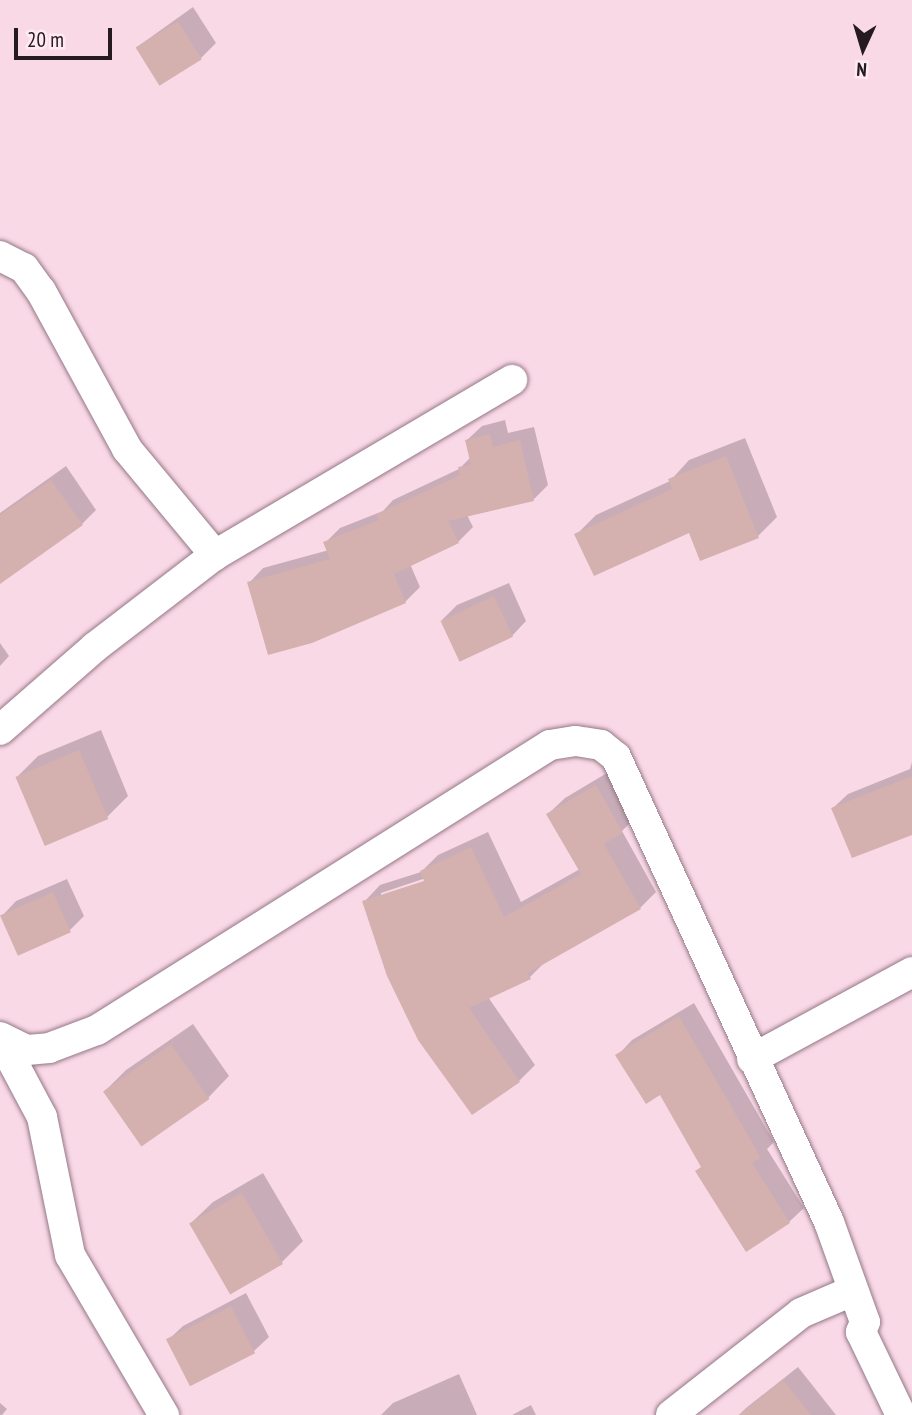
<!DOCTYPE html>
<html>
<head>
<meta charset="utf-8">
<style>
  body { margin:0 }
  #map { position:relative; width:912px; height:1415px; overflow:hidden; background:#fad9e7; font-family:"PT Sans Narrow",sans-serif }
  div>[style] { position:absolute }
  .shadow>* { inset:0; background:#0003 }
  .building>* { inset:0; background:#d4b0af; transform-origin:0 0 }
  .roads { filter:drop-shadow(0 0 2px #957885) drop-shadow(0 0 2px #957885) }
  .street>* { height:30px; margin:-15px; padding:0 15px; transform-origin:15px; border-radius:15px; background:#fff }
  span { translate:-50% -50%; white-space:nowrap; text-align:center; line-height:1.15; -webkit-text-stroke:5px #ffeaf3; paint-order:stroke }
  .north { position:absolute; left:828px; top:14px; width:70px; height:70px; -webkit-text-stroke:5px #ffeaf3; paint-order:stroke; rotate:184deg; font-size:19px; font-weight:700; line-height:28px; text-align:center; color:#251a1f }
  .north::after { content:''; display:block; margin:auto; width:24px; height:32px; background:#251a1f; clip-path:polygon(50% 0,100% 100%,50% 72%,0 100%) }
  .scale { position:absolute; left:14px; top:28px; width:98px; height:32px; box-sizing:border-box; border:4px solid #251a1f; border-top:0; padding-left:9px; font-size:21px; line-height:24px; white-space:nowrap; color:#251a1f; -webkit-text-stroke:5px #ffeaf3; paint-order:stroke }
</style>
</head>
<body>
<div id="map">
  <div class="shadow">
    <i style="clip-path:polygon(193px 7px,216px 43px,201px 58px,137px 47px)"></i>
    <i style="clip-path:polygon(505px 420px,508px 433px,534px 427px,548px 485px,534px 499px,467px 515px,473px 527px,458px 542px,410px 564px,420px 587px,405px 602px,249px 583px,263px 568px,329px 550px,325px 543px,340px 528px,383px 511px,393px 500px,459px 469px,471px 457px,467px 440px,482px 426px)"></i>
    <i style="clip-path:polygon(745px 438px,777px 517px,758px 536px,690px 531px,577px 534px,596px 515px,670px 481px,689px 460px)"></i>
    <i style="clip-path:polygon(66px 466px,96px 510px,82px 524px,0 552px,0 513px)"></i>
    <i style="clip-path:polygon(509px 583px,526px 621px,512px 636px,442px 620px,457px 605px)"></i>
    <i style="clip-path:polygon(0 643px,9px 656px,0 666px)"></i>
    <i style="clip-path:polygon(101px 730px,128px 796px,107px 817px,17px 777px,38px 756px)"></i>
    <i style="clip-path:polygon(912px 762px,912px 833px,833px 808px,848px 794px,910px 769px)"></i>
    <i style="clip-path:polygon(evenodd,612px 770px,638px 815px,622px 831px,656px 892px,640px 908px,546px 961px,530px 977px,488px 997px,535px 1065px,519px 1081px,364px 902px,380px 885px,421px 872px,438px 855px,488px 832px,521px 902px,580px 869px,548px 814px,565px 798px,612px 770px,432px 876px,433px 880px,381px 897px,381px 893px,432px 876px)"></i>
    <i style="clip-path:polygon(67px 879px,84px 916px,70px 930px,2px 916px,16px 901px)"></i>
    <i style="clip-path:polygon(694px 1003px,774px 1142px,767px 1149px,804px 1208px,789px 1222px,702px 1166px,660px 1093px,618px 1055px,632px 1040px)"></i>
    <i style="clip-path:polygon(193px 1024px,229px 1076px,208px 1098px,105px 1091px,126px 1070px)"></i>
    <i style="clip-path:polygon(263px 1173px,303px 1241px,281px 1263px,191px 1223px,213px 1202px)"></i>
    <i style="clip-path:polygon(246px 1293px,269px 1337px,254px 1351px,191px 1384px,168px 1340px,183px 1326px)"></i>
    <i style="clip-path:polygon(798px 1367px,836px 1415px,739px 1415px,746px 1408px)"></i>
    <i style="clip-path:polygon(459px 1374px,477px 1415px,381px 1415px,393px 1403px)"></i>
    <i style="clip-path:polygon(0 1403px,7px 1409px,2px 1415px,0 1415px)"></i>
    <i style="clip-path:polygon(531px 1405px,536px 1415px,512px 1415px)"></i>
  </div>
  <div class="building">
    <i style="left:178px;top:21px;width:45px;height:50px;rotate:58deg"></i>
    <i style="clip-path:polygon(490px 434px,493px 447px,520px 440px,534px 501px,448px 521px,459px 543px,394px 574px,406px 603px,312px 643px,268px 655px,247px 582px,330px 559px,323px 542px,379px 520px,377px 514px,460px 475px,458px 467px,471px 465px,465px 440px)"></i>
    <i style="clip-path:polygon(726px 456px,759px 538px,700px 561px,689px 533px,594px 576px,574px 534px,672px 489px,668px 479px)"></i>
    <i style="clip-path:polygon(51px 480px,83px 525px,0 584px,0 515px)"></i>
    <i style="left:494px;top:596px;width:45px;height:59px;rotate:65deg"></i>
    <i style="left:79px;top:750px;width:75px;height:69px;rotate:67deg"></i>
    <i style="clip-path:polygon(912px 776px,912px 835px,852px 858px,831px 808px)"></i>
    <i style="clip-path:polygon(596px 785px,623px 833px,604px 844px,641px 909px,528px 973px,531px 979px,469px 1008px,520px 1082px,472px 1115px,418px 1040px,387px 976px,362px 901px,424px 881px,420px 871px,471px 847px,504px 917px,581px 874px,546px 814px)"></i>
    <i style="left:53px;top:892px;width:44px;height:58px;rotate:66deg"></i>
    <i style="clip-path:polygon(679px 1016px,761px 1158px,752px 1163px,790px 1223px,746px 1252px,695px 1171px,701px 1167px,660px 1095px,646px 1104px,615px 1055px)"></i>
    <i style="left:171px;top:1044px;width:67px;height:83px;rotate:55deg"></i>
    <i style="left:242px;top:1193px;width:82px;height:61px;rotate:60deg"></i>
    <i style="left:231px;top:1306px;width:53px;height:73px;rotate:63deg"></i>
    <i style="clip-path:polygon(783px 1380px,811px 1415px,739px 1415px)"></i>
  </div>
  <div class="roads">
    <div class="street">
      <i style="left:0;top:256px;width:27px;rotate:27deg"></i>
      <i style="left:24px;top:268px;width:29px;rotate:54deg"></i>
      <i style="left:41px;top:291px;width:180px;rotate:61.4deg"></i>
      <i style="left:127px;top:449px;width:138px;rotate:50.3deg"></i>
      <i style="left:0;top:730px;width:126px;rotate:-41.1deg"></i>
      <i style="left:95px;top:647px;width:151px;rotate:-37.5deg"></i>
      <i style="left:215px;top:555px;width:345px;rotate:-30.5deg"></i>
      <i style="left:0;top:1037px;width:30px;rotate:26deg"></i>
      <i style="left:27px;top:1050px;width:22px;rotate:-5deg"></i>
      <i style="left:49px;top:1048px;width:51px;rotate:-20.6deg"></i>
      <i style="left:97px;top:1030px;width:535px;rotate:-32.18deg"></i>
      <i style="left:550px;top:745px;width:26px;rotate:-9deg"></i>
      <i style="left:576px;top:741px;width:25px;rotate:9deg"></i>
      <i style="left:601px;top:745px;width:19px;rotate:39deg"></i>
      <i style="left:616px;top:757px;width:511px;rotate:65.39deg"></i>
      <i style="left:829px;top:1222px;width:106px;rotate:70.2deg"></i>
      <i style="left:865px;top:1322px;width:11px;rotate:112deg"></i>
      <i style="left:861px;top:1332px;width:92px;rotate:64.3deg"></i>
      <i style="left:0;top:1038px;width:89px;rotate:62deg"></i>
      <i style="left:42px;top:1117px;width:141px;rotate:78.5deg"></i>
      <i style="left:70px;top:1255px;width:186px;rotate:59.6deg"></i>
      <i style="left:752px;top:1059px;width:182px;rotate:-28.5deg"></i>
      <i style="left:671px;top:1415px;width:165px;rotate:-38.1deg"></i>
      <i style="left:801px;top:1313px;width:56px;rotate:-23.3deg"></i>
    </div>
  </div>
  <div class="north">N</div>
  <div class="scale">20 m</div>
</div>
</body>
</html>
